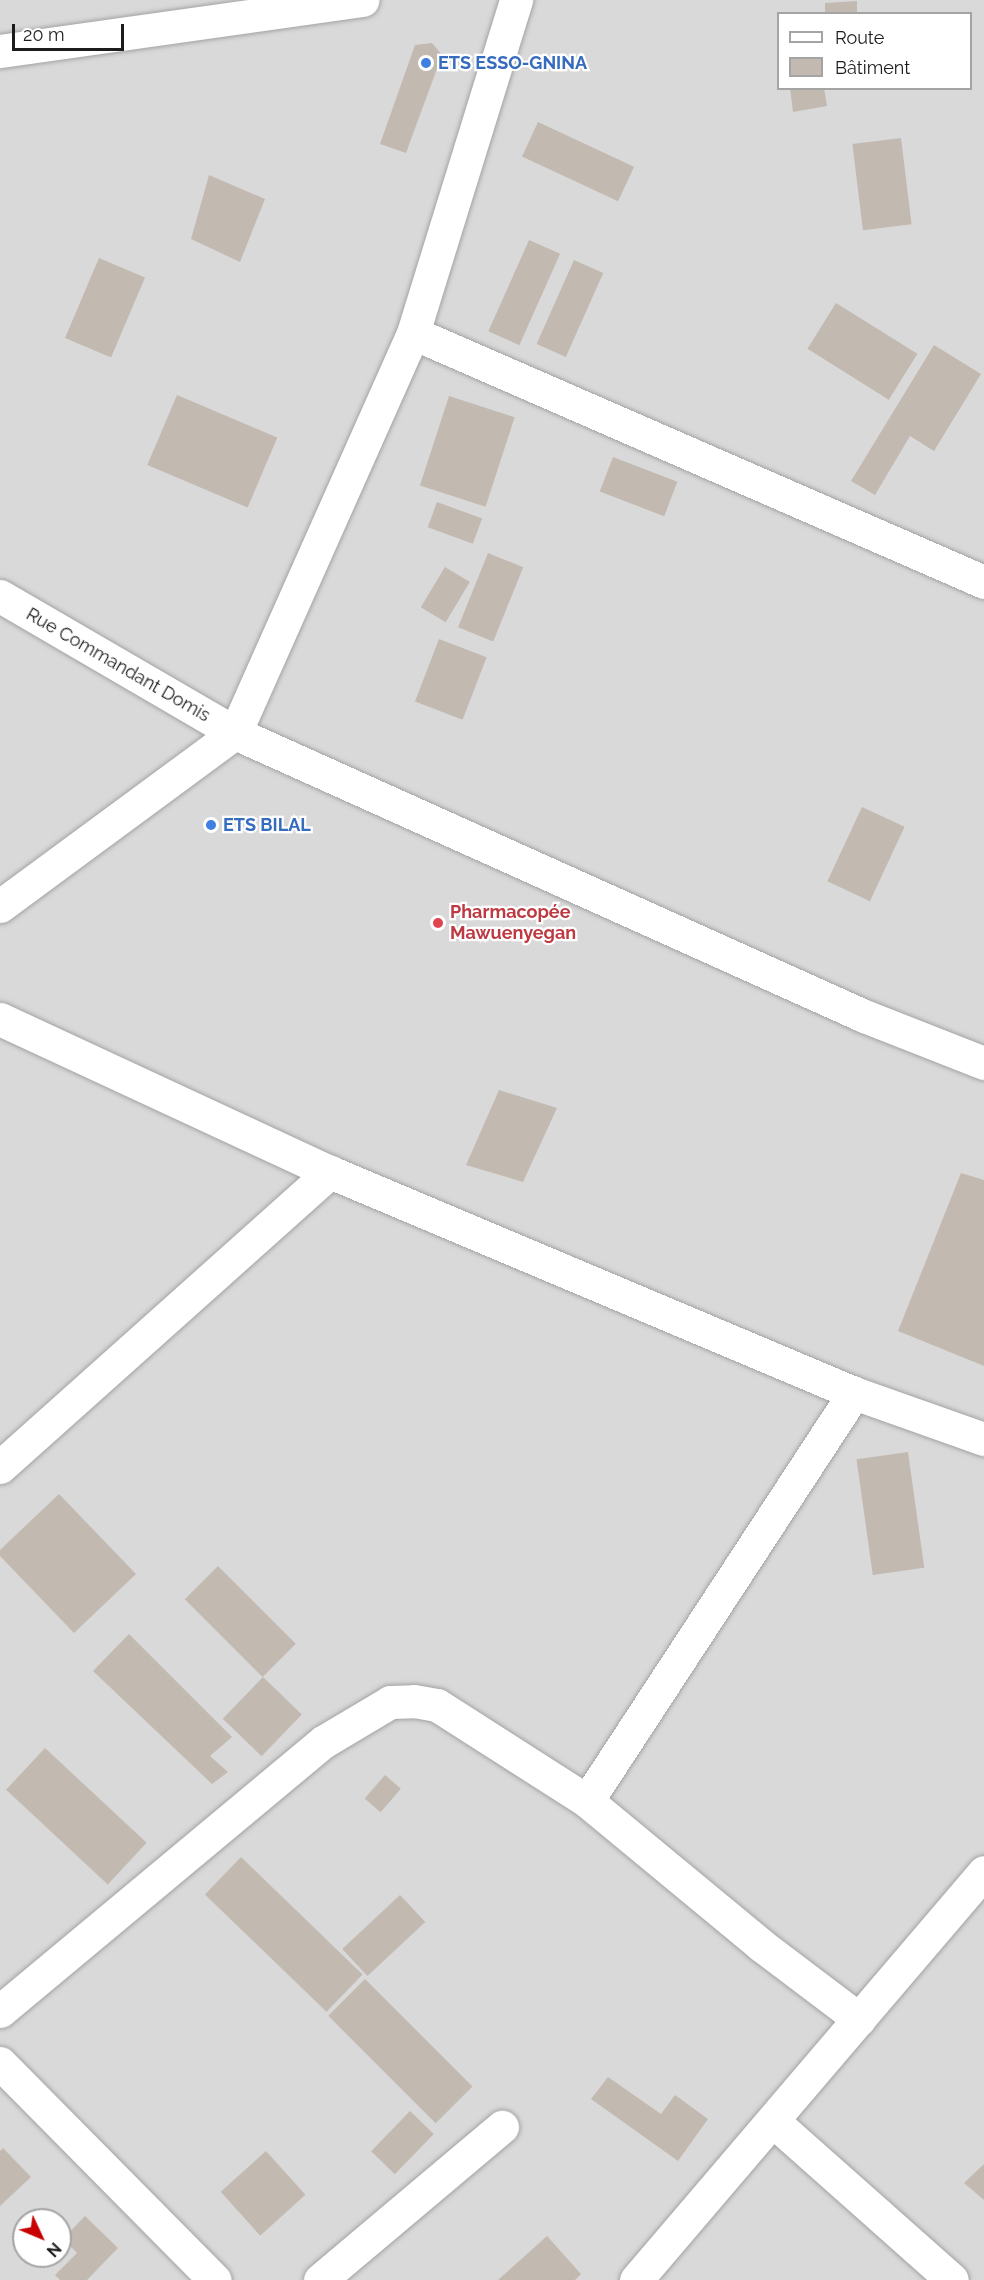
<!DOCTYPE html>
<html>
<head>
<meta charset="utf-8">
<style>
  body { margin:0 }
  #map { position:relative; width:984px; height:2280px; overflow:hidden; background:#eeeae2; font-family:Raleway,sans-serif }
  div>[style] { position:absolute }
  .residential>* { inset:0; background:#dad9d9 }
  .building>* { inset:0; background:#c2b9b1; transform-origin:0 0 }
  .roads { filter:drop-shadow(0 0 2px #a3a3a3) drop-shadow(0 0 2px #a3a3a3) }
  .minor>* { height:33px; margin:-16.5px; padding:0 16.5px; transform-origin:16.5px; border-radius:16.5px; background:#fff }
  .dots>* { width:16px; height:16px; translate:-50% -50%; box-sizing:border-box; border:3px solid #fff; border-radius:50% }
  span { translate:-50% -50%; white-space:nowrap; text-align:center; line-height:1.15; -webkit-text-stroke:4.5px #fff; paint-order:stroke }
  .shop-label { font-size:18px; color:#366cbe; font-weight:700 }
  .left { translate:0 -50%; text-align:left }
  .street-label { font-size:18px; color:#1c1c1c }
  .health-label { font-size:18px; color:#be3a42; font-weight:700 }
  .legend { position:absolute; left:777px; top:12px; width:195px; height:78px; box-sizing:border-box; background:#fff; border:2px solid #a4a4a4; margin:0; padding:8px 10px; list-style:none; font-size:18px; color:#1c1c1c }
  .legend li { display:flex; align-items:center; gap:12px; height:30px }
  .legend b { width:30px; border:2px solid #a4a4a4 }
  .north { position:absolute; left:12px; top:2208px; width:60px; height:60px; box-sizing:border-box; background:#fff; border:2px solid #a4a4a4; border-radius:50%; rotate:134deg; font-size:16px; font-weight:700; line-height:24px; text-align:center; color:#1c1c1c }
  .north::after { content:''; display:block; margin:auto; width:21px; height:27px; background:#c80001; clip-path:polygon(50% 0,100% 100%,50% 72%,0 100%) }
  .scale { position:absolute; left:12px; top:24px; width:112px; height:27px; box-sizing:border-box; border:3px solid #1c1c1c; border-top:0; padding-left:8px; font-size:18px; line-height:21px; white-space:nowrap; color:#1c1c1c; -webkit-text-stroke:4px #fff; paint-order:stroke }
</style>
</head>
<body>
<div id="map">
  <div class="residential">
    <i style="clip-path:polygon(evenodd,0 0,984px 0,984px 2280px,0 2280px,0 0,778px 14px,970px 14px,970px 88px,778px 88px,778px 14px,0 0,24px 2220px,60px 2220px,60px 2256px,24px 2256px,24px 2220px)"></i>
  </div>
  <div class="building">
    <i style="clip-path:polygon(857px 1px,857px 14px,825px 14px,825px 3px)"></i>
    <i style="clip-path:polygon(432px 43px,442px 55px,406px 153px,380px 144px,415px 45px)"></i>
    <i style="clip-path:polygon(790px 88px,824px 88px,827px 106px,793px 112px)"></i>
    <i style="left:538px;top:122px;width:106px;height:38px;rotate:25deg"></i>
    <i style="left:901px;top:138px;width:87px;height:49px;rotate:83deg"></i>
    <i style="clip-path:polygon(209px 175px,265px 199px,240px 262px,191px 239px)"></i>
    <i style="left:529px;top:240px;width:34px;height:100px;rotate:24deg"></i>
    <i style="left:99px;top:258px;width:50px;height:87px;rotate:23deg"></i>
    <i style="left:574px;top:260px;width:32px;height:92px;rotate:24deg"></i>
    <i style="left:836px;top:303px;width:96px;height:54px;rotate:32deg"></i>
    <i style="clip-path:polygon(934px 345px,981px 374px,934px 451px,910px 436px,875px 495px,851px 481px)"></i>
    <i style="left:177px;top:395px;width:109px;height:76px;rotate:23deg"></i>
    <i style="left:449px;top:396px;width:69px;height:94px;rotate:18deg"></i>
    <i style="left:613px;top:457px;width:69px;height:37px;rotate:21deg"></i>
    <i style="left:437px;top:502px;width:48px;height:27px;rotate:20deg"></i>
    <i style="left:488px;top:553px;width:38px;height:80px;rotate:22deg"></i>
    <i style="left:445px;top:567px;width:29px;height:47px;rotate:31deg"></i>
    <i style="left:439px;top:639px;width:51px;height:67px;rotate:21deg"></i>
    <i style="left:862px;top:807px;width:47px;height:82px;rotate:25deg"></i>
    <i style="clip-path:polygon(499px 1090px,557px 1108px,523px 1182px,466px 1165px)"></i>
    <i style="clip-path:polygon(961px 1173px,984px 1180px,984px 1366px,898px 1331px)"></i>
    <i style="left:908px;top:1452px;width:117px;height:52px;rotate:82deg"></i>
    <i style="clip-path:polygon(59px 1494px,136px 1574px,74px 1633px,0 1556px,0 1550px)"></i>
    <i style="left:218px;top:1566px;width:110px;height:47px;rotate:45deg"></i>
    <i style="clip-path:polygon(129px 1634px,232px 1737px,210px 1756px,228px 1772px,212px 1784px,93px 1671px)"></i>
    <i style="left:263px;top:1677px;width:54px;height:58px;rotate:44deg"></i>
    <i style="left:45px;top:1748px;width:139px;height:57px;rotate:43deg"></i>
    <i style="left:385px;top:1775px;width:21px;height:31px;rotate:41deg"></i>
    <i style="left:241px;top:1857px;width:169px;height:52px;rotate:44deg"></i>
    <i style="left:400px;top:1895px;width:37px;height:79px;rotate:47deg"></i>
    <i style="left:365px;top:1979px;width:152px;height:52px;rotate:45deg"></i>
    <i style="clip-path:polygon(608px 2077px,661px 2114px,675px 2095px,708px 2119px,678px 2161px,591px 2099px)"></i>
    <i style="left:410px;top:2111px;width:33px;height:56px;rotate:44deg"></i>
    <i style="clip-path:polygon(3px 2148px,31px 2177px,0 2206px,0 2151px)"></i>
    <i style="left:266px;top:2151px;width:59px;height:61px;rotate:48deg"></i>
    <i style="clip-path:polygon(984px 2164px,984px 2200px,964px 2183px)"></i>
    <i style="clip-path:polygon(85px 2216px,118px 2248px,87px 2280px,60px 2280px,55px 2275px,77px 2253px,63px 2239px)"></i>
    <i style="clip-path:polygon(547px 2236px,581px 2274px,575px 2280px,498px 2280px)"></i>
  </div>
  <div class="roads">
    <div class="minor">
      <i style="left:0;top:51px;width:366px;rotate:-8deg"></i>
      <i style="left:413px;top:333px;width:623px;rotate:23.56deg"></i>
      <i style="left:0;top:596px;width:272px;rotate:30.2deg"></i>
      <i style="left:235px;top:733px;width:690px;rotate:24.22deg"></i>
      <i style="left:864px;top:1016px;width:129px;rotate:21.4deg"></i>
      <i style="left:0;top:906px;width:292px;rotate:-36.4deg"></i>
      <i style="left:235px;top:733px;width:438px;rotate:-66deg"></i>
      <i style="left:413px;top:333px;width:349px;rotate:-72.8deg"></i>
      <i style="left:0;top:1019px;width:364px;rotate:24.9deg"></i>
      <i style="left:330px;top:1172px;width:569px;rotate:22.87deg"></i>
      <i style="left:854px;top:1393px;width:138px;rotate:19.5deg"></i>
      <i style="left:0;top:1467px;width:443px;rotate:-41.8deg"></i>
      <i style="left:587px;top:1801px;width:488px;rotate:-56.8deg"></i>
      <i style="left:0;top:2011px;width:420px;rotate:-39.8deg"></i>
      <i style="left:323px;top:1742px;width:78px;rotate:-30.8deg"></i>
      <i style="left:390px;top:1702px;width:24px;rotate:-2deg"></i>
      <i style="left:414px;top:1701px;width:23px;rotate:10deg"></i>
      <i style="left:437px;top:1705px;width:178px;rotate:32.6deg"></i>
      <i style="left:587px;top:1801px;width:226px;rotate:39.6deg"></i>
      <i style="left:761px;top:1945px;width:123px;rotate:37.1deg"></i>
      <i style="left:0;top:2063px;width:305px;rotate:45.3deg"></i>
      <i style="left:773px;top:2121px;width:239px;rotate:41.6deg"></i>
      <i style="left:320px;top:2280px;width:238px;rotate:-40.1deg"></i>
      <i style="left:636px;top:2280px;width:536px;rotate:-49.54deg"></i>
    </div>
  </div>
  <div class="dots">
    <i style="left:426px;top:63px;background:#3f7fe0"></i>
    <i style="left:211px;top:825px;background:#3f7fe0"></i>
    <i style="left:438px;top:923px;background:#e0444e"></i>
  </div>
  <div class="shop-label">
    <span class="left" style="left:438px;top:63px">ETS ESSO-GNINA</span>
    <span class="left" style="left:223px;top:825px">ETS BILAL</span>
  </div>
  <div class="street-label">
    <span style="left:118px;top:665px;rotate:30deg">Rue Commandant Domis</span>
  </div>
  <div class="health-label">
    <span class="left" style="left:450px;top:923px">Pharmacopée<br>Mawuenyegan</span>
  </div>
  <ul class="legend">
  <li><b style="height:8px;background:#fff"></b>Route</li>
  <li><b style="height:16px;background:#c2b9b1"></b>Bâtiment</li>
  </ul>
  <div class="north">N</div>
  <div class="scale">20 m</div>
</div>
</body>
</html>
